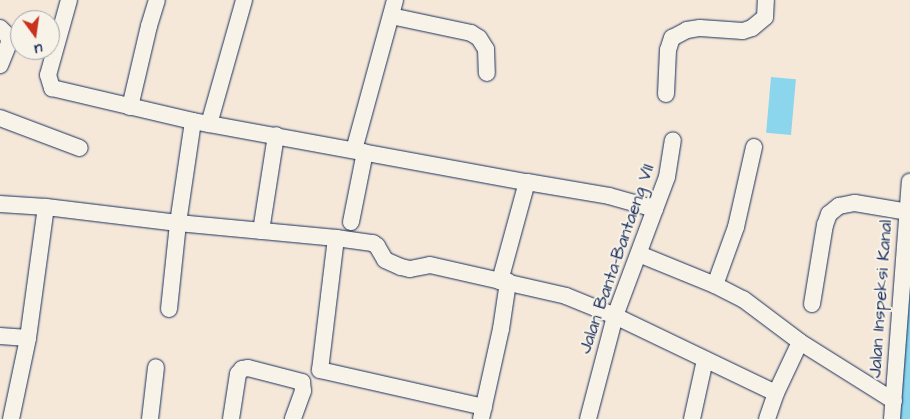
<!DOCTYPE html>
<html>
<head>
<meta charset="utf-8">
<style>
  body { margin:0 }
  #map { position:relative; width:910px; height:419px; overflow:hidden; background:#f5e8d9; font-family:"Architects Daughter",sans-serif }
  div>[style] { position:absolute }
  .water>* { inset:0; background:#8bd6ec; transform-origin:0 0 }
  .roads { filter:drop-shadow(0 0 1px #1b2f5e) drop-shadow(0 0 1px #1b2f5e) }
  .minor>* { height:16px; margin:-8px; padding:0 8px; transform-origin:8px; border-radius:8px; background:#f7f3e8 }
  span { translate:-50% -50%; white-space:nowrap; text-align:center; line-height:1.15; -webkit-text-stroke:4px #f7f3e8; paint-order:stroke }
  .street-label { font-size:18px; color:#1b2f5e }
  .north { position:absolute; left:10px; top:10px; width:50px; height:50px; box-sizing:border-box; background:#f7f3e8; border:1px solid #9fa5b1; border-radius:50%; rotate:166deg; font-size:14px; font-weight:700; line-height:20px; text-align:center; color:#1b2f5e }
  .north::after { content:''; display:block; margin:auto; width:18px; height:22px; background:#c8321e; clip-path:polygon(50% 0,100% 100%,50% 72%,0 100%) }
</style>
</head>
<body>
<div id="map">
  <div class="water">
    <i style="left:771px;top:77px;width:25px;height:56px;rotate:5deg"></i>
    <i style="clip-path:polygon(910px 238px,910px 419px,895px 419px)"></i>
  </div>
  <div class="roads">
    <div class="minor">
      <i style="left:69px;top:0;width:78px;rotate:105.6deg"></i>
      <i style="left:48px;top:75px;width:14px;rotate:73deg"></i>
      <i style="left:52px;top:88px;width:145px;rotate:13.2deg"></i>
      <i style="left:193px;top:121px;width:340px;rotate:10.4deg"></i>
      <i style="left:527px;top:182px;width:103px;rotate:105.3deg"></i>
      <i style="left:391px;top:16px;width:82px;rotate:12deg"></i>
      <i style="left:471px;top:33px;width:9px;rotate:32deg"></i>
      <i style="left:479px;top:38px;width:13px;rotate:58deg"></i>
      <i style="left:486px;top:49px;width:24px;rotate:88deg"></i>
      <i style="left:0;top:28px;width:11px;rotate:45deg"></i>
      <i style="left:8px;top:36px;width:7px;rotate:82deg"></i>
      <i style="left:9px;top:43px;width:24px;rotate:112deg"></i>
      <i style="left:666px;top:94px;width:44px;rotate:-87.4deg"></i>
      <i style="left:668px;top:50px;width:13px;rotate:-72deg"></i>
      <i style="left:672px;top:38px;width:17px;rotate:-28deg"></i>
      <i style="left:687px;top:30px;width:13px;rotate:-9deg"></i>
      <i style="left:700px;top:28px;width:43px;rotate:4deg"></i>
      <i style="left:743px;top:31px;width:9px;rotate:-18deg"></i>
      <i style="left:752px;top:28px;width:17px;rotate:-40deg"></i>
      <i style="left:765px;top:17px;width:17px;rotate:-87deg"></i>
      <i style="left:130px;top:107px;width:83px;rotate:-76.8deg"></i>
      <i style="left:149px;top:26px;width:27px;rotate:-73deg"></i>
      <i style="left:0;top:118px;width:85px;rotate:20.6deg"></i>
      <i style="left:209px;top:124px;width:129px;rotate:-74.2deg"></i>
      <i style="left:354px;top:150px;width:156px;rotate:-74.7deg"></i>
      <i style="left:527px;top:182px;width:83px;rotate:9.7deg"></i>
      <i style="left:609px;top:196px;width:48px;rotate:15.8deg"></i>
      <i style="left:0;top:204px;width:46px;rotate:3.7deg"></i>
      <i style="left:46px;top:207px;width:133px;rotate:6.9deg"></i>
      <i style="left:178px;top:223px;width:103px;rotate:-81.6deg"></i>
      <i style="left:351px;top:222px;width:71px;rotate:-78.7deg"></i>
      <i style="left:261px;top:231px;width:97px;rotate:-81.1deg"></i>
      <i style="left:336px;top:238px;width:133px;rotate:96.9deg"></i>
      <i style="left:320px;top:370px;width:168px;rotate:12.7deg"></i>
      <i style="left:639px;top:254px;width:82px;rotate:22.2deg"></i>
      <i style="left:715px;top:285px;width:31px;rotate:27deg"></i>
      <i style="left:743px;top:299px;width:71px;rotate:37deg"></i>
      <i style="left:715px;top:285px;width:62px;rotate:-70.1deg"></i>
      <i style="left:736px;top:227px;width:82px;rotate:-77.3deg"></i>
      <i style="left:812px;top:304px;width:80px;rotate:-80.7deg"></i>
      <i style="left:825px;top:225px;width:12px;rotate:-70deg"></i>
      <i style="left:829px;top:214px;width:13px;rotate:-39deg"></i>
      <i style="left:839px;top:206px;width:16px;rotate:-11deg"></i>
      <i style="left:855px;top:203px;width:54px;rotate:9.6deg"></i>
      <i style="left:169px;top:309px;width:86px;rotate:-84deg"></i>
      <i style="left:178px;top:223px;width:159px;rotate:5.4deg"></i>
      <i style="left:336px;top:238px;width:37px;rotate:8deg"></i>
      <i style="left:373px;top:243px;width:5px;rotate:37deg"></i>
      <i style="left:377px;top:246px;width:16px;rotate:60deg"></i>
      <i style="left:385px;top:260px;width:17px;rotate:24deg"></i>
      <i style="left:401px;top:267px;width:9px;rotate:13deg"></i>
      <i style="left:410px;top:269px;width:20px;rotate:-11deg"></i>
      <i style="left:430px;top:265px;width:139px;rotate:12.8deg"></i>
      <i style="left:566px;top:296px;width:53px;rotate:22.2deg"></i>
      <i style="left:615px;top:316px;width:178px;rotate:25.6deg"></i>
      <i style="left:776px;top:393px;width:56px;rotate:-64.8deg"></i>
      <i style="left:800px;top:342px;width:111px;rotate:32.1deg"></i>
      <i style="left:0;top:336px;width:28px;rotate:4deg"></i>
      <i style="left:11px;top:419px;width:83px;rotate:-78.1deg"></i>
      <i style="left:28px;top:338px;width:132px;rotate:-82.2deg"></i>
      <i style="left:150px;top:419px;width:52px;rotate:-83.4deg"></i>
      <i style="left:231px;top:419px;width:46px;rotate:-81.2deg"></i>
      <i style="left:238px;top:374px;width:6px;rotate:-51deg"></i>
      <i style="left:242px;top:369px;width:6px;rotate:-9deg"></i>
      <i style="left:248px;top:368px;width:56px;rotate:14.5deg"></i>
      <i style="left:302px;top:382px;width:9px;rotate:84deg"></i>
      <i style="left:303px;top:391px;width:30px;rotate:110deg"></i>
      <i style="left:481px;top:419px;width:92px;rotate:-77.5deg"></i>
      <i style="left:501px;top:329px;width:48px;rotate:-81.5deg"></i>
      <i style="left:588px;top:419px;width:106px;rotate:-75.3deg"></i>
      <i style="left:615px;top:316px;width:148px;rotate:-69.5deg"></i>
      <i style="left:667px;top:177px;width:37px;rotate:-81deg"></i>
      <i style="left:692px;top:419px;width:60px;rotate:-77.6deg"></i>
      <i style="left:767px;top:419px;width:28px;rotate:-71deg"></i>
      <i style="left:892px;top:419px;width:238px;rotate:-85.7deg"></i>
    </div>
  </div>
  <div class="street-label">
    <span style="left:617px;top:259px;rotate:-71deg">Jalan Banta-Bantaeng VII</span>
    <span style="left:881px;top:299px;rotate:-86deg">Jalan Inspeksi Kanal</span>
  </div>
  <div class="north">U</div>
</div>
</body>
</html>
